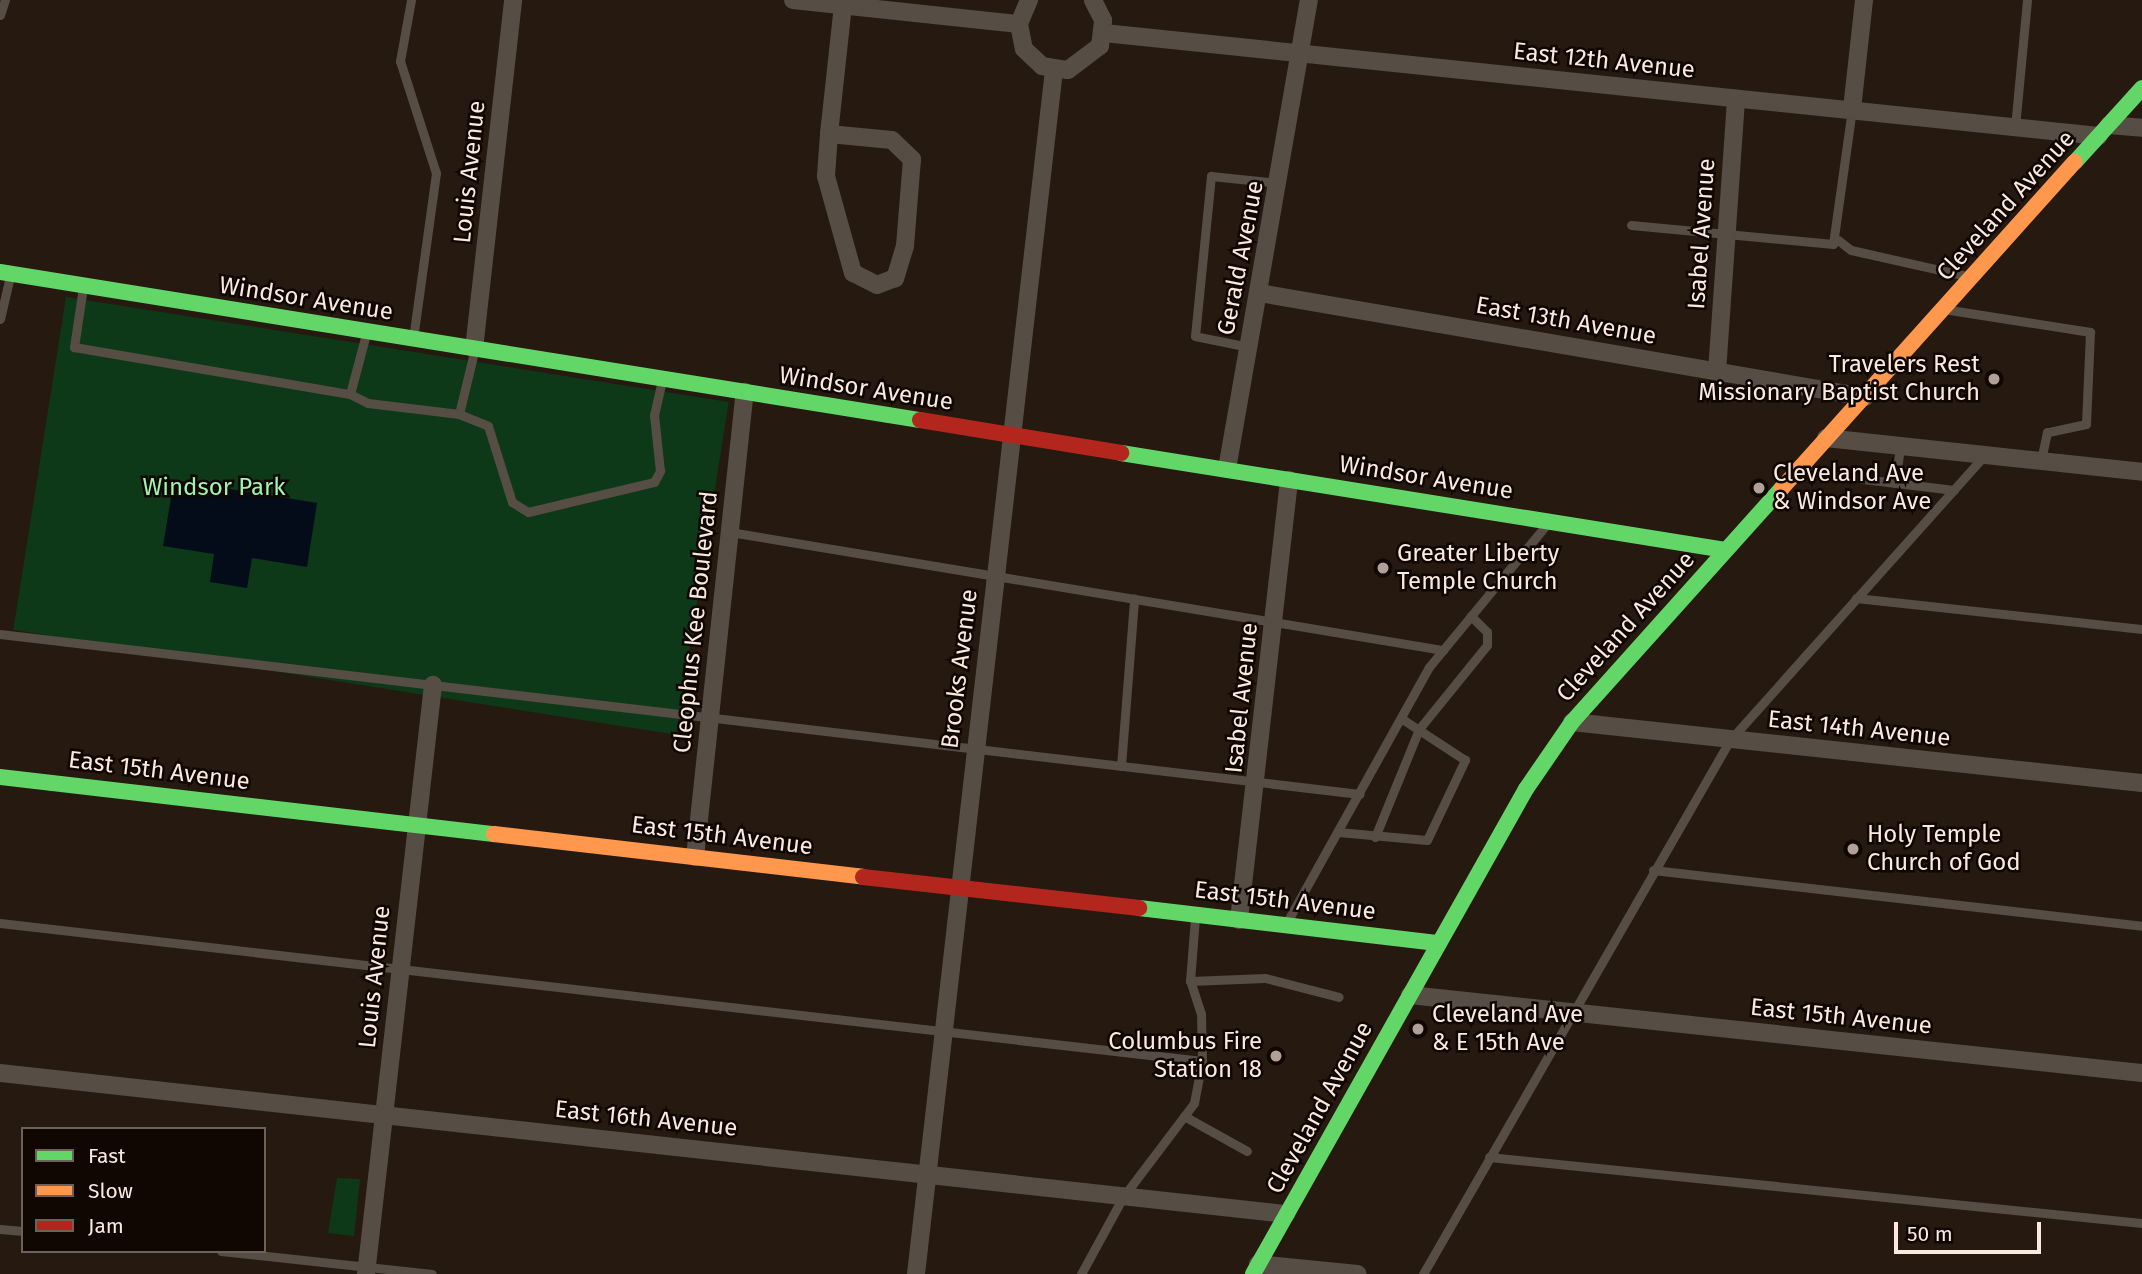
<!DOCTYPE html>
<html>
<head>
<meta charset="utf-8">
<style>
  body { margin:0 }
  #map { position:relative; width:2142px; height:1274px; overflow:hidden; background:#261910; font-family:"Fira Sans",sans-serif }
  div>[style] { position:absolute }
  .green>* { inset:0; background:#0e3919; transform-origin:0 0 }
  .water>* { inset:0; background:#030c18 }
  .lane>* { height:9px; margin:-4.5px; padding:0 4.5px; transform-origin:4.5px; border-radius:4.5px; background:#564d45 }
  .street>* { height:18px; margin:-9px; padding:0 9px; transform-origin:9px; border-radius:9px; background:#564d45 }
  .fast>* { height:16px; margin:-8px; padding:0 8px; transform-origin:8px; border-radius:8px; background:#63d668 }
  .slow>* { height:16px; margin:-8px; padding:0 8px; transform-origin:8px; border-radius:8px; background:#ff974d }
  .jam>* { height:16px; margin:-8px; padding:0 8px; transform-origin:8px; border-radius:8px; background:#b3261e }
  .dots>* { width:19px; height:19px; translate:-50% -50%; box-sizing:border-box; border:4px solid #100602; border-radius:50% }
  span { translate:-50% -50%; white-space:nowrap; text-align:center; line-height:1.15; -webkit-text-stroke:5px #100602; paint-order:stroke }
  .street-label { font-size:24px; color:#fae9df }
  .poi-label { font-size:24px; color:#fae9df }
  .right { translate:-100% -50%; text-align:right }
  .left { translate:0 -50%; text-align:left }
  .park-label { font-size:24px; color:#9ff4b0 }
  .legend { position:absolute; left:21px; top:1127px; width:245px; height:126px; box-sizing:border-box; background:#100602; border:2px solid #6e615a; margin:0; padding:9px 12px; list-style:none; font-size:21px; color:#fae9df }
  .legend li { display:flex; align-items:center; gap:14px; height:35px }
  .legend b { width:35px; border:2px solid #6e615a }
  .scale { position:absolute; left:1894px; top:1222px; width:147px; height:32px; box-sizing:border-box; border:4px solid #fae9df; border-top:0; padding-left:9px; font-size:21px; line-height:24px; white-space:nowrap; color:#fae9df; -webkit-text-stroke:5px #100602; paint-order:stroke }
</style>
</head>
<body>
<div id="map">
  <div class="green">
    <i style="left:66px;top:297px;width:671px;height:337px;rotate:9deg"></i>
    <i style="clip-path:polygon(337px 1178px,360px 1179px,354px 1236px,328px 1233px)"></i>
  </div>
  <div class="water">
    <i style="clip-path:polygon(174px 480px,317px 503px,307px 567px,252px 558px,247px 588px,210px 582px,214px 554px,163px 546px)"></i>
  </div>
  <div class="lane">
    <i style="left:411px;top:0;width:62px;rotate:100.2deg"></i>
    <i style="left:400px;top:61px;width:118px;rotate:72.2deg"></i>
    <i style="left:436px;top:173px;width:167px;rotate:97.9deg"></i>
    <i style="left:0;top:15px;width:16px;rotate:-72deg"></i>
    <i style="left:2015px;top:127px;width:128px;rotate:-84.6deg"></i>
    <i style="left:1631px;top:225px;width:203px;rotate:5.4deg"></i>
    <i style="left:1833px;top:244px;width:136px;rotate:-82deg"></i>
    <i style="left:1838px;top:240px;width:16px;rotate:38deg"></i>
    <i style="left:1851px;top:250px;width:118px;rotate:12.7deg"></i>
    <i style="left:83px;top:287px;width:61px;rotate:98.5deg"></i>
    <i style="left:74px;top:347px;width:280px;rotate:9.7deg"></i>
    <i style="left:350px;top:394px;width:62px;rotate:-75.1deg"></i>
    <i style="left:1950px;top:310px;width:142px;rotate:8.9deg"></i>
    <i style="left:2090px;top:332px;width:92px;rotate:92.5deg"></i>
    <i style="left:2086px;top:424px;width:40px;rotate:168deg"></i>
    <i style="left:2047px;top:432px;width:30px;rotate:102deg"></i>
    <i style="left:0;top:319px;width:44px;rotate:-76.9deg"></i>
    <i style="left:1249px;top:347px;width:55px;rotate:-168.5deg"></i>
    <i style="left:1195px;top:336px;width:161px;rotate:-84.3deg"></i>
    <i style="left:1211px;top:176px;width:68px;rotate:5.9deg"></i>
    <i style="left:350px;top:394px;width:20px;rotate:27deg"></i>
    <i style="left:368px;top:403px;width:92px;rotate:6.9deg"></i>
    <i style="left:459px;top:414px;width:64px;rotate:-76.4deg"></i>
    <i style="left:459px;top:414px;width:31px;rotate:22deg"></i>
    <i style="left:488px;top:426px;width:80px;rotate:72.5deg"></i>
    <i style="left:512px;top:502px;width:19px;rotate:32deg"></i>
    <i style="left:528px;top:512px;width:130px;rotate:-13.4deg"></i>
    <i style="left:654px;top:482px;width:13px;rotate:-61deg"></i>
    <i style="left:660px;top:471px;width:56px;rotate:-96.1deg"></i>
    <i style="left:654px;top:415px;width:37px;rotate:-77deg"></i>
    <i style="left:1805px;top:472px;width:150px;rotate:6.9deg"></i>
    <i style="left:1895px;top:483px;width:37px;rotate:-82deg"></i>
    <i style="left:730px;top:532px;width:723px;rotate:9.4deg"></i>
    <i style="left:1856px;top:598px;width:288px;rotate:6.2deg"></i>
    <i style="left:0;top:634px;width:1369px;rotate:6.71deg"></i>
    <i style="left:1121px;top:766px;width:168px;rotate:-85.5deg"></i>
    <i style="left:1338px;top:832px;width:89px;rotate:5.1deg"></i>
    <i style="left:1427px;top:840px;width:89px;rotate:-64.6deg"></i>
    <i style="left:1465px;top:760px;width:75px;rotate:-146.9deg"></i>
    <i style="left:1375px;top:837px;width:117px;rotate:-67.8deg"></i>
    <i style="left:1419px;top:729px;width:108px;rotate:-51deg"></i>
    <i style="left:1487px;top:645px;width:13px;rotate:-90deg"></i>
    <i style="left:1487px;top:632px;width:23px;rotate:-135deg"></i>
    <i style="left:1653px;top:870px;width:492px;rotate:6.5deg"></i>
    <i style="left:1287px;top:922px;width:292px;rotate:-60.9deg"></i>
    <i style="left:1429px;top:667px;width:184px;rotate:-50.5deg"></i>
    <i style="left:0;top:923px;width:1210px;rotate:6.55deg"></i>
    <i style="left:1190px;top:981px;width:75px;rotate:-2.3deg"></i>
    <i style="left:1265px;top:978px;width:76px;rotate:14.4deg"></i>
    <i style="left:1184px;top:1116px;width:72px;rotate:29.1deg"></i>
    <i style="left:1489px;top:1157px;width:656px;rotate:5.77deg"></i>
    <i style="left:0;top:1229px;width:23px;rotate:5deg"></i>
    <i style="left:221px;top:1251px;width:212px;rotate:6.2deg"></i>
    <i style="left:1081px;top:1274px;width:88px;rotate:-61.4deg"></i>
    <i style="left:1123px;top:1197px;width:118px;rotate:-52.9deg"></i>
    <i style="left:1194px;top:1103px;width:43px;rotate:-79.2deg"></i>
    <i style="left:1202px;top:1061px;width:47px;rotate:-91.2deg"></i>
    <i style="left:1201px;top:1014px;width:35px;rotate:-108deg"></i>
    <i style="left:1190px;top:981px;width:64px;rotate:-85.5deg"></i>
    <i style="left:1423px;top:1274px;width:616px;rotate:-60.11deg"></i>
    <i style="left:1730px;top:740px;width:382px;rotate:-48.2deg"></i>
  </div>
  <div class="street">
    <i style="left:793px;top:0;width:227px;rotate:6.1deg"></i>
    <i style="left:1029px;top:0;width:26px;rotate:113deg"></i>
    <i style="left:1019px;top:24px;width:25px;rotate:79deg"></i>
    <i style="left:1024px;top:49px;width:25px;rotate:43deg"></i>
    <i style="left:1042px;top:66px;width:26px;rotate:9deg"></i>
    <i style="left:1068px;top:70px;width:40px;rotate:-37deg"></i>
    <i style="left:1100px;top:46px;width:26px;rotate:-83deg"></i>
    <i style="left:1103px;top:20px;width:22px;rotate:-117deg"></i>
    <i style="left:1104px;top:33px;width:1000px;rotate:5.91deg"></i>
    <i style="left:1852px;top:109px;width:110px;rotate:-83.7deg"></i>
    <i style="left:2109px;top:125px;width:33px;rotate:5deg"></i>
    <i style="left:829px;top:134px;width:63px;rotate:5.4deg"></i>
    <i style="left:892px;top:140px;width:28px;rotate:44deg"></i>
    <i style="left:912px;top:159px;width:87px;rotate:94.6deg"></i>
    <i style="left:905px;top:246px;width:34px;rotate:107deg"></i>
    <i style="left:895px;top:278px;width:19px;rotate:159deg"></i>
    <i style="left:877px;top:285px;width:27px;rotate:-153deg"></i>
    <i style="left:853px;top:273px;width:101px;rotate:-105.6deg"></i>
    <i style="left:826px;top:176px;width:42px;rotate:-85.9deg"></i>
    <i style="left:829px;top:134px;width:129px;rotate:-83.8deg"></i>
    <i style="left:1259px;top:293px;width:615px;rotate:9.74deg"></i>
    <i style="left:474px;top:349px;width:351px;rotate:-83.6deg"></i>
    <i style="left:1717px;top:372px;width:274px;rotate:-86deg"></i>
    <i style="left:1826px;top:438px;width:318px;rotate:6.1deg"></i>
    <i style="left:1227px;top:469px;width:476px;rotate:-80.1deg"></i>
    <i style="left:1572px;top:722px;width:573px;rotate:6.11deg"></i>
    <i style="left:695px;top:857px;width:468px;rotate:-83.9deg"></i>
    <i style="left:1239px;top:920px;width:443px;rotate:-83.5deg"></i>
    <i style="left:1410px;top:995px;width:736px;rotate:6.08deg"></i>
    <i style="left:0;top:1073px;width:1294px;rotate:6.26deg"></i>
    <i style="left:1258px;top:1264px;width:100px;rotate:5.7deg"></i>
    <i style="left:366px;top:1274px;width:593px;rotate:-83.51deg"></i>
    <i style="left:916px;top:1274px;width:1212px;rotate:-83.46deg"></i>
  </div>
  <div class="fast">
    <i style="left:2075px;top:162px;width:100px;rotate:-47.8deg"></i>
    <i style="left:0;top:272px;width:932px;rotate:9.14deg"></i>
    <i style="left:1121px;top:453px;width:612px;rotate:9.12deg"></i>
    <i style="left:0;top:777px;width:497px;rotate:6.6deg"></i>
    <i style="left:1139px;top:908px;width:302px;rotate:6.7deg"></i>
    <i style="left:1253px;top:1274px;width:557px;rotate:-60.63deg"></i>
    <i style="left:1526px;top:789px;width:81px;rotate:-55.5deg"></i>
    <i style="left:1572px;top:722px;width:314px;rotate:-48.1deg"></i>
  </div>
  <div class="slow">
    <i style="left:1782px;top:488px;width:438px;rotate:-48.1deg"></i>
    <i style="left:494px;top:834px;width:371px;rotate:6.6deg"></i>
  </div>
  <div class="jam">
    <i style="left:920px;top:420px;width:204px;rotate:9.3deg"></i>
    <i style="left:863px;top:877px;width:278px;rotate:6.4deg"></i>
  </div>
  <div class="dots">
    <i style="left:1994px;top:379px;background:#b0a097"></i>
    <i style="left:1759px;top:488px;background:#b0a097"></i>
    <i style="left:1383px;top:568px;background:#b0a097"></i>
    <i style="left:1853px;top:849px;background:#b0a097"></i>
    <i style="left:1418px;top:1029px;background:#b0a097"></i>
    <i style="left:1276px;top:1056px;background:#b0a097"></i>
  </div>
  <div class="street-label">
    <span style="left:1604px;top:61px;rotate:6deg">East 12th Avenue</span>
    <span style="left:470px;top:172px;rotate:-84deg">Louis Avenue</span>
    <span style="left:2006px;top:206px;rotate:-48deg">Cleveland Avenue</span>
    <span style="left:1702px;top:234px;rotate:-86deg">Isabel Avenue</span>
    <span style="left:1241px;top:258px;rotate:-79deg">Gerald Avenue</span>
    <span style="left:306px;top:299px;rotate:9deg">Windsor Avenue</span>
    <span style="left:1566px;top:321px;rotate:10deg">East 13th Avenue</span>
    <span style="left:866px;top:389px;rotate:9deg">Windsor Avenue</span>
    <span style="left:1426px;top:478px;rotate:9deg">Windsor Avenue</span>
    <span style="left:696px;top:622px;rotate:-84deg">Cleophus Kee Boulevard</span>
    <span style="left:1626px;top:627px;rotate:-48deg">Cleveland Avenue</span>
    <span style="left:960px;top:669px;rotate:-83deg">Brooks Avenue</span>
    <span style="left:1242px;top:698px;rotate:-84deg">Isabel Avenue</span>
    <span style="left:1859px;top:729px;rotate:6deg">East 14th Avenue</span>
    <span style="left:159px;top:771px;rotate:7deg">East 15th Avenue</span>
    <span style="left:722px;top:836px;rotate:7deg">East 15th Avenue</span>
    <span style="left:1285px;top:901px;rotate:7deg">East 15th Avenue</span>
    <span style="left:375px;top:977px;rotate:-84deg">Louis Avenue</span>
    <span style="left:1841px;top:1017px;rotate:6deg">East 15th Avenue</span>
    <span style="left:1320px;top:1108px;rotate:-61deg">Cleveland Avenue</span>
    <span style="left:646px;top:1119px;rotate:6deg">East 16th Avenue</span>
  </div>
  <div class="poi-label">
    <span class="right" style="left:1980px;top:379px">Travelers Rest<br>Missionary Baptist Church</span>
    <span class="left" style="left:1773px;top:488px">Cleveland Ave<br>&amp; Windsor Ave</span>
    <span class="left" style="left:1397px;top:568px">Greater Liberty<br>Temple Church</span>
    <span class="left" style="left:1867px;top:849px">Holy Temple<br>Church of God</span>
    <span class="left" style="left:1432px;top:1029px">Cleveland Ave<br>&amp; E 15th Ave</span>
    <span class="right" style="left:1262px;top:1056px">Columbus Fire<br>Station 18</span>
  </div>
  <div class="park-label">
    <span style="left:214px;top:488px">Windsor Park</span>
  </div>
  <ul class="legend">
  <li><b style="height:9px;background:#63d668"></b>Fast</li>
  <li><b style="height:9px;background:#ff974d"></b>Slow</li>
  <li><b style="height:9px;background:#b3261e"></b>Jam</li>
  </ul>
  <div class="scale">50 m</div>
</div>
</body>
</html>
